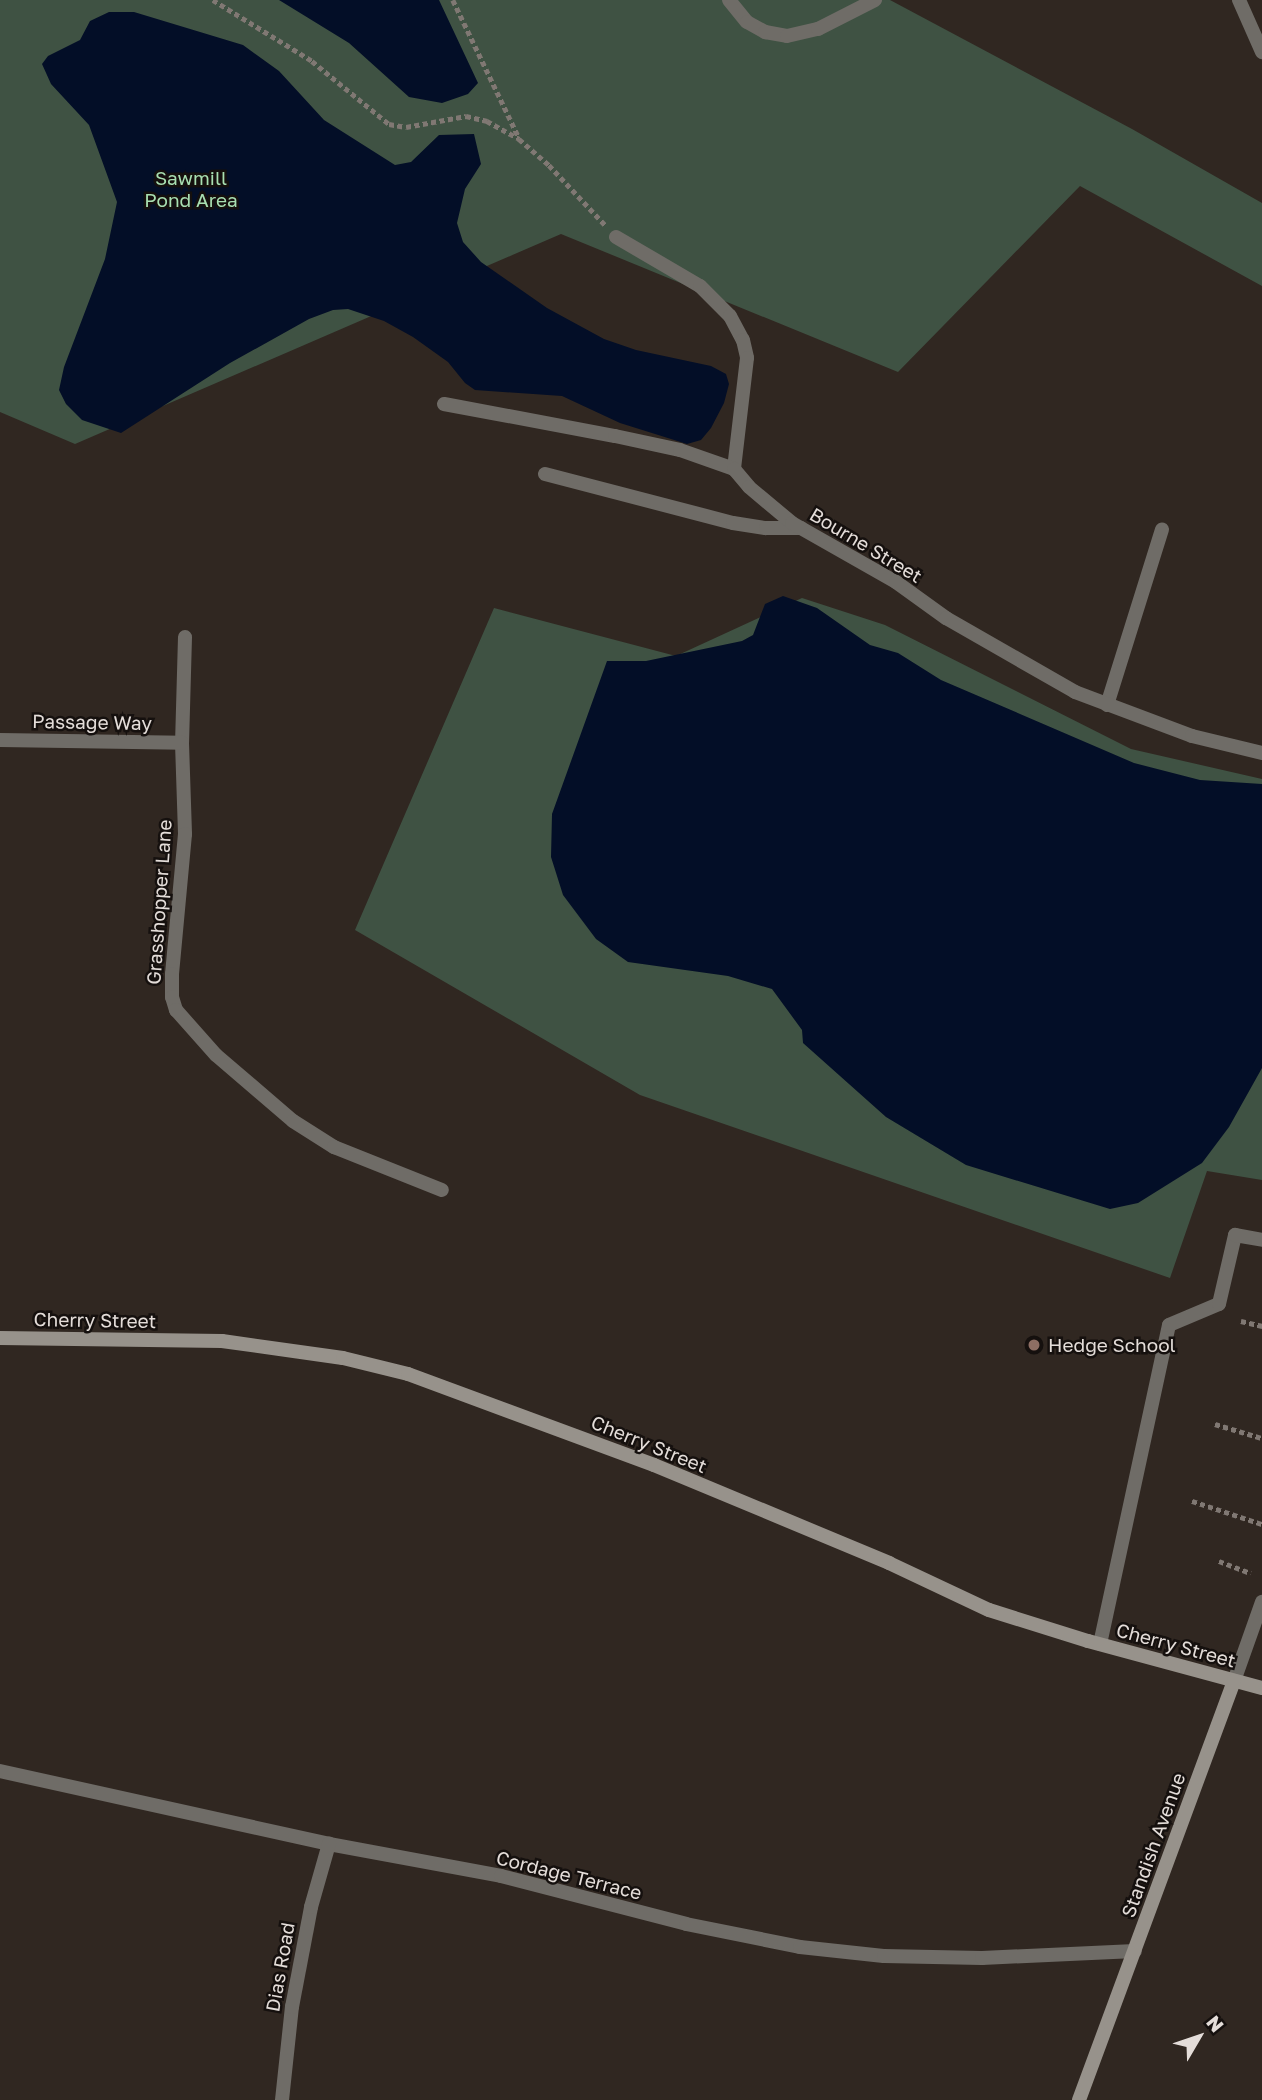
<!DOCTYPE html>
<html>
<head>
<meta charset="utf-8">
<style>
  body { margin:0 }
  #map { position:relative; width:1262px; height:2100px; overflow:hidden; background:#302721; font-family:"Golos Text",sans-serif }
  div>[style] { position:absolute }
  .green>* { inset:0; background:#3f5243 }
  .water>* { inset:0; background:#030e27 }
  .path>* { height:4.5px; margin-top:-2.25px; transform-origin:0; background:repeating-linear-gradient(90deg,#807873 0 5px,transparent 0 8.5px) }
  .lane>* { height:14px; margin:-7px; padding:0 7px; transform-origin:7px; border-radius:7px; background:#6f6c67 }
  .street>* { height:14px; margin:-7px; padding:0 7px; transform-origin:7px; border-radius:7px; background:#6f6c67 }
  .secondary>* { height:14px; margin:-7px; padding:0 7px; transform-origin:7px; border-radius:7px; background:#97928b }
  .dots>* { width:19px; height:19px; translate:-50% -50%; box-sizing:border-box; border:4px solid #15100e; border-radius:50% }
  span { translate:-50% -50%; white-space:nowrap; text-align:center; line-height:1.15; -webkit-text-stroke:5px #15100e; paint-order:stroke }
  .park-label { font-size:19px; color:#a8dfb2 }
  .street-label { font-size:19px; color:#e4ddd9 }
  .poi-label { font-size:19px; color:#e4ddd9 }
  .left { translate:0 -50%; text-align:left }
  .north { position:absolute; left:1164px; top:2002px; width:70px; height:70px; -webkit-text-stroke:5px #15100e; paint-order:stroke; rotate:51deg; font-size:19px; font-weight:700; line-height:28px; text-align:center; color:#e4ddd9 }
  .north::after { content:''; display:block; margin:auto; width:24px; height:32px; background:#e4ddd9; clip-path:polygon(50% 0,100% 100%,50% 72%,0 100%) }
</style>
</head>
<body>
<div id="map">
  <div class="green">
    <i style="clip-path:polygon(0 0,890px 0,1132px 129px,1262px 203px,1262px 286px,1080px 186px,898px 372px,561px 234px,75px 444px,0 412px)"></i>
    <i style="clip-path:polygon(802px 598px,885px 625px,1131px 749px,1262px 779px,1262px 1180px,1207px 1171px,1170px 1278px,640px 1095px,355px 930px,494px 608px,676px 656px)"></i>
  </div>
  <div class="water">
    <i style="clip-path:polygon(279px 0,439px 0,478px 83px,468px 94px,442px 103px,409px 97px,349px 43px)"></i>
    <i style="clip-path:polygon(109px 12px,134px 12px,243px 45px,279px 71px,324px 120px,395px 165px,411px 162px,439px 135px,474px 134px,481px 164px,465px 189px,457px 223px,463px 242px,481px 262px,547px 308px,604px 339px,636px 350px,711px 366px,726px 374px,729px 384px,724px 403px,711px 428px,701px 440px,687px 444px,620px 423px,562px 396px,475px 390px,465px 383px,448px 362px,413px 337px,384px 321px,348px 309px,333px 310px,309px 319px,230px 363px,121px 433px,82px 420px,66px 404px,59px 390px,64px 367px,105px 259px,117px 202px,89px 125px,51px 84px,42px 64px,48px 56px,80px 40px,90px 21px)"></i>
    <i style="clip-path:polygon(783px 596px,817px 608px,870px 645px,898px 653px,941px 680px,1134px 763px,1200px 780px,1262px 784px,1262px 1068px,1229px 1127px,1202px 1163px,1138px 1203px,1110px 1209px,966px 1165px,886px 1117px,803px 1043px,802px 1030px,772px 989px,728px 976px,628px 962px,596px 939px,563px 895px,551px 857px,552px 814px,607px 661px,646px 661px,742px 641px,753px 635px,765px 604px)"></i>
  </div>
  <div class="path">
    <i style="left:213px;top:0;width:116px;rotate:31.6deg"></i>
    <i style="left:312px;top:61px;width:99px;rotate:39.3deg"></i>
    <i style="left:389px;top:124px;width:17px;rotate:10deg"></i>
    <i style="left:406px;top:127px;width:61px;rotate:-10.4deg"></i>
    <i style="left:466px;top:116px;width:22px;rotate:13deg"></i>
    <i style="left:487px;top:121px;width:37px;rotate:29deg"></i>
    <i style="left:519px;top:139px;width:40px;rotate:41deg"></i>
    <i style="left:549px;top:165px;width:83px;rotate:46.9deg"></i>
    <i style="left:453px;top:0;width:153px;rotate:64.4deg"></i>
    <i style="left:1241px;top:1321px;width:22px;rotate:13deg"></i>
    <i style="left:1215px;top:1424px;width:49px;rotate:16.6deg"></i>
    <i style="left:1192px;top:1501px;width:74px;rotate:18.2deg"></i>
    <i style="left:1219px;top:1561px;width:34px;rotate:21deg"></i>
  </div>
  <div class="lane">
    <i style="left:545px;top:474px;width:194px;rotate:14.6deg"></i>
    <i style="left:733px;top:523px;width:33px;rotate:9deg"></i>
    <i style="left:766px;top:528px;width:35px"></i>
    <i style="left:1107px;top:705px;width:184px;rotate:-72.6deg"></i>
    <i style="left:1100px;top:1644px;width:326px;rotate:-77.8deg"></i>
    <i style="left:1169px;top:1325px;width:54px;rotate:-22.8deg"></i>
    <i style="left:1219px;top:1304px;width:71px;rotate:-76.9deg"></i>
    <i style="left:1235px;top:1235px;width:27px;rotate:10deg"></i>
  </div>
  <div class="street">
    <i style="left:729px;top:0;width:28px;rotate:51deg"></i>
    <i style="left:747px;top:22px;width:21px;rotate:29deg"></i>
    <i style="left:765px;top:32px;width:22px;rotate:10deg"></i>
    <i style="left:787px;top:36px;width:32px;rotate:-13deg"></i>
    <i style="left:818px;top:29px;width:64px;rotate:-27deg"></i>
    <i style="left:1239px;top:0;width:57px;rotate:66.1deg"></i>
    <i style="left:616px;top:237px;width:97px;rotate:30.3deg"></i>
    <i style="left:700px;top:286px;width:42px;rotate:45deg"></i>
    <i style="left:730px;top:316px;width:27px;rotate:62deg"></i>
    <i style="left:743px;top:340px;width:18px;rotate:77deg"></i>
    <i style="left:747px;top:358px;width:112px;rotate:96.7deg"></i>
    <i style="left:444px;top:404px;width:174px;rotate:10.6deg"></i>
    <i style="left:615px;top:436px;width:66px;rotate:12.2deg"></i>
    <i style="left:680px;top:450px;width:57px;rotate:19.4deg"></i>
    <i style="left:734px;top:469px;width:23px;rotate:50deg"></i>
    <i style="left:749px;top:487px;width:56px;rotate:39.9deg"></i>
    <i style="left:792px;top:523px;width:120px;rotate:29.6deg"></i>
    <i style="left:896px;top:582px;width:62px;rotate:35.8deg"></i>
    <i style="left:946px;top:618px;width:149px;rotate:29.8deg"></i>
    <i style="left:1075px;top:692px;width:125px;rotate:20.6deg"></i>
    <i style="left:1192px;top:736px;width:72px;rotate:13.7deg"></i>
    <i style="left:185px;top:637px;width:106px;rotate:91.6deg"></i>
    <i style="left:182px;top:743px;width:91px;rotate:88.1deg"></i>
    <i style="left:185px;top:834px;width:141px;rotate:95.3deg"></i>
    <i style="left:172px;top:974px;width:23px;rotate:90deg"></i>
    <i style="left:172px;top:997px;width:14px;rotate:73deg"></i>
    <i style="left:176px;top:1010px;width:60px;rotate:48.4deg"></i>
    <i style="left:216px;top:1055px;width:101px;rotate:40.6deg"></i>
    <i style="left:293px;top:1121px;width:49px;rotate:32.4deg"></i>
    <i style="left:334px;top:1147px;width:116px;rotate:21.7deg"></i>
    <i style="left:0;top:740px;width:182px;rotate:0.9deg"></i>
    <i style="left:1234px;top:1681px;width:84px;rotate:-70.5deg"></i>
    <i style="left:0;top:1771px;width:337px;rotate:12.5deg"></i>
    <i style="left:329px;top:1844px;width:175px;rotate:10.5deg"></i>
    <i style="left:501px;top:1876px;width:191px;rotate:14.5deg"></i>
    <i style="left:686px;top:1924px;width:116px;rotate:11.4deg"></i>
    <i style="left:800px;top:1947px;width:84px;rotate:6.1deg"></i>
    <i style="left:884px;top:1956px;width:98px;rotate:1.2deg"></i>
    <i style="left:982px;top:1958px;width:153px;rotate:-2.6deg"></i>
    <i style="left:282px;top:2100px;width:94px;rotate:-83.9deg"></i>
    <i style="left:292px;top:2007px;width:102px;rotate:-79.2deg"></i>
    <i style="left:311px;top:1907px;width:66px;rotate:-74.1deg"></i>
  </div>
  <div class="secondary">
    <i style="left:0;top:1338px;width:222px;rotate:0.8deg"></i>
    <i style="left:222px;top:1341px;width:122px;rotate:8deg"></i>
    <i style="left:343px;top:1358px;width:67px;rotate:13.8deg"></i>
    <i style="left:408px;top:1374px;width:262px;rotate:20.3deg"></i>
    <i style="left:654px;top:1465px;width:255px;rotate:22.6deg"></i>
    <i style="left:889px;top:1563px;width:110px;rotate:25.2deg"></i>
    <i style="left:989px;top:1610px;width:104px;rotate:17.4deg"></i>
    <i style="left:1088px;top:1641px;width:180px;rotate:15.1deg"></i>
    <i style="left:1079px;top:2100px;width:447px;rotate:-69.7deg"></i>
  </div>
  <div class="dots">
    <i style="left:1034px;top:1345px;background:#8d6e63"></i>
  </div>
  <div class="park-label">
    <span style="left:191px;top:189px">Sawmill<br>Pond Area</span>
  </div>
  <div class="street-label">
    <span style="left:866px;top:545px;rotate:31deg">Bourne Street</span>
    <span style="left:92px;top:722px;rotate:1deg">Passage Way</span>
    <span style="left:159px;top:902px;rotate:-86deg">Grasshopper Lane</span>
    <span style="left:95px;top:1320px;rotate:1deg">Cherry Street</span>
    <span style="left:649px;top:1444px;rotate:22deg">Cherry Street</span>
    <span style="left:1176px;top:1645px;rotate:15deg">Cherry Street</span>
    <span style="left:1153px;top:1845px;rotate:-70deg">Standish Avenue</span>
    <span style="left:569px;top:1875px;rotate:14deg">Cordage Terrace</span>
    <span style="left:280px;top:1967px;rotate:-80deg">Dias Road</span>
  </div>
  <div class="poi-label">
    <span class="left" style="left:1048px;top:1345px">Hedge School</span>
  </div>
  <div class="north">N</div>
</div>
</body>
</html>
